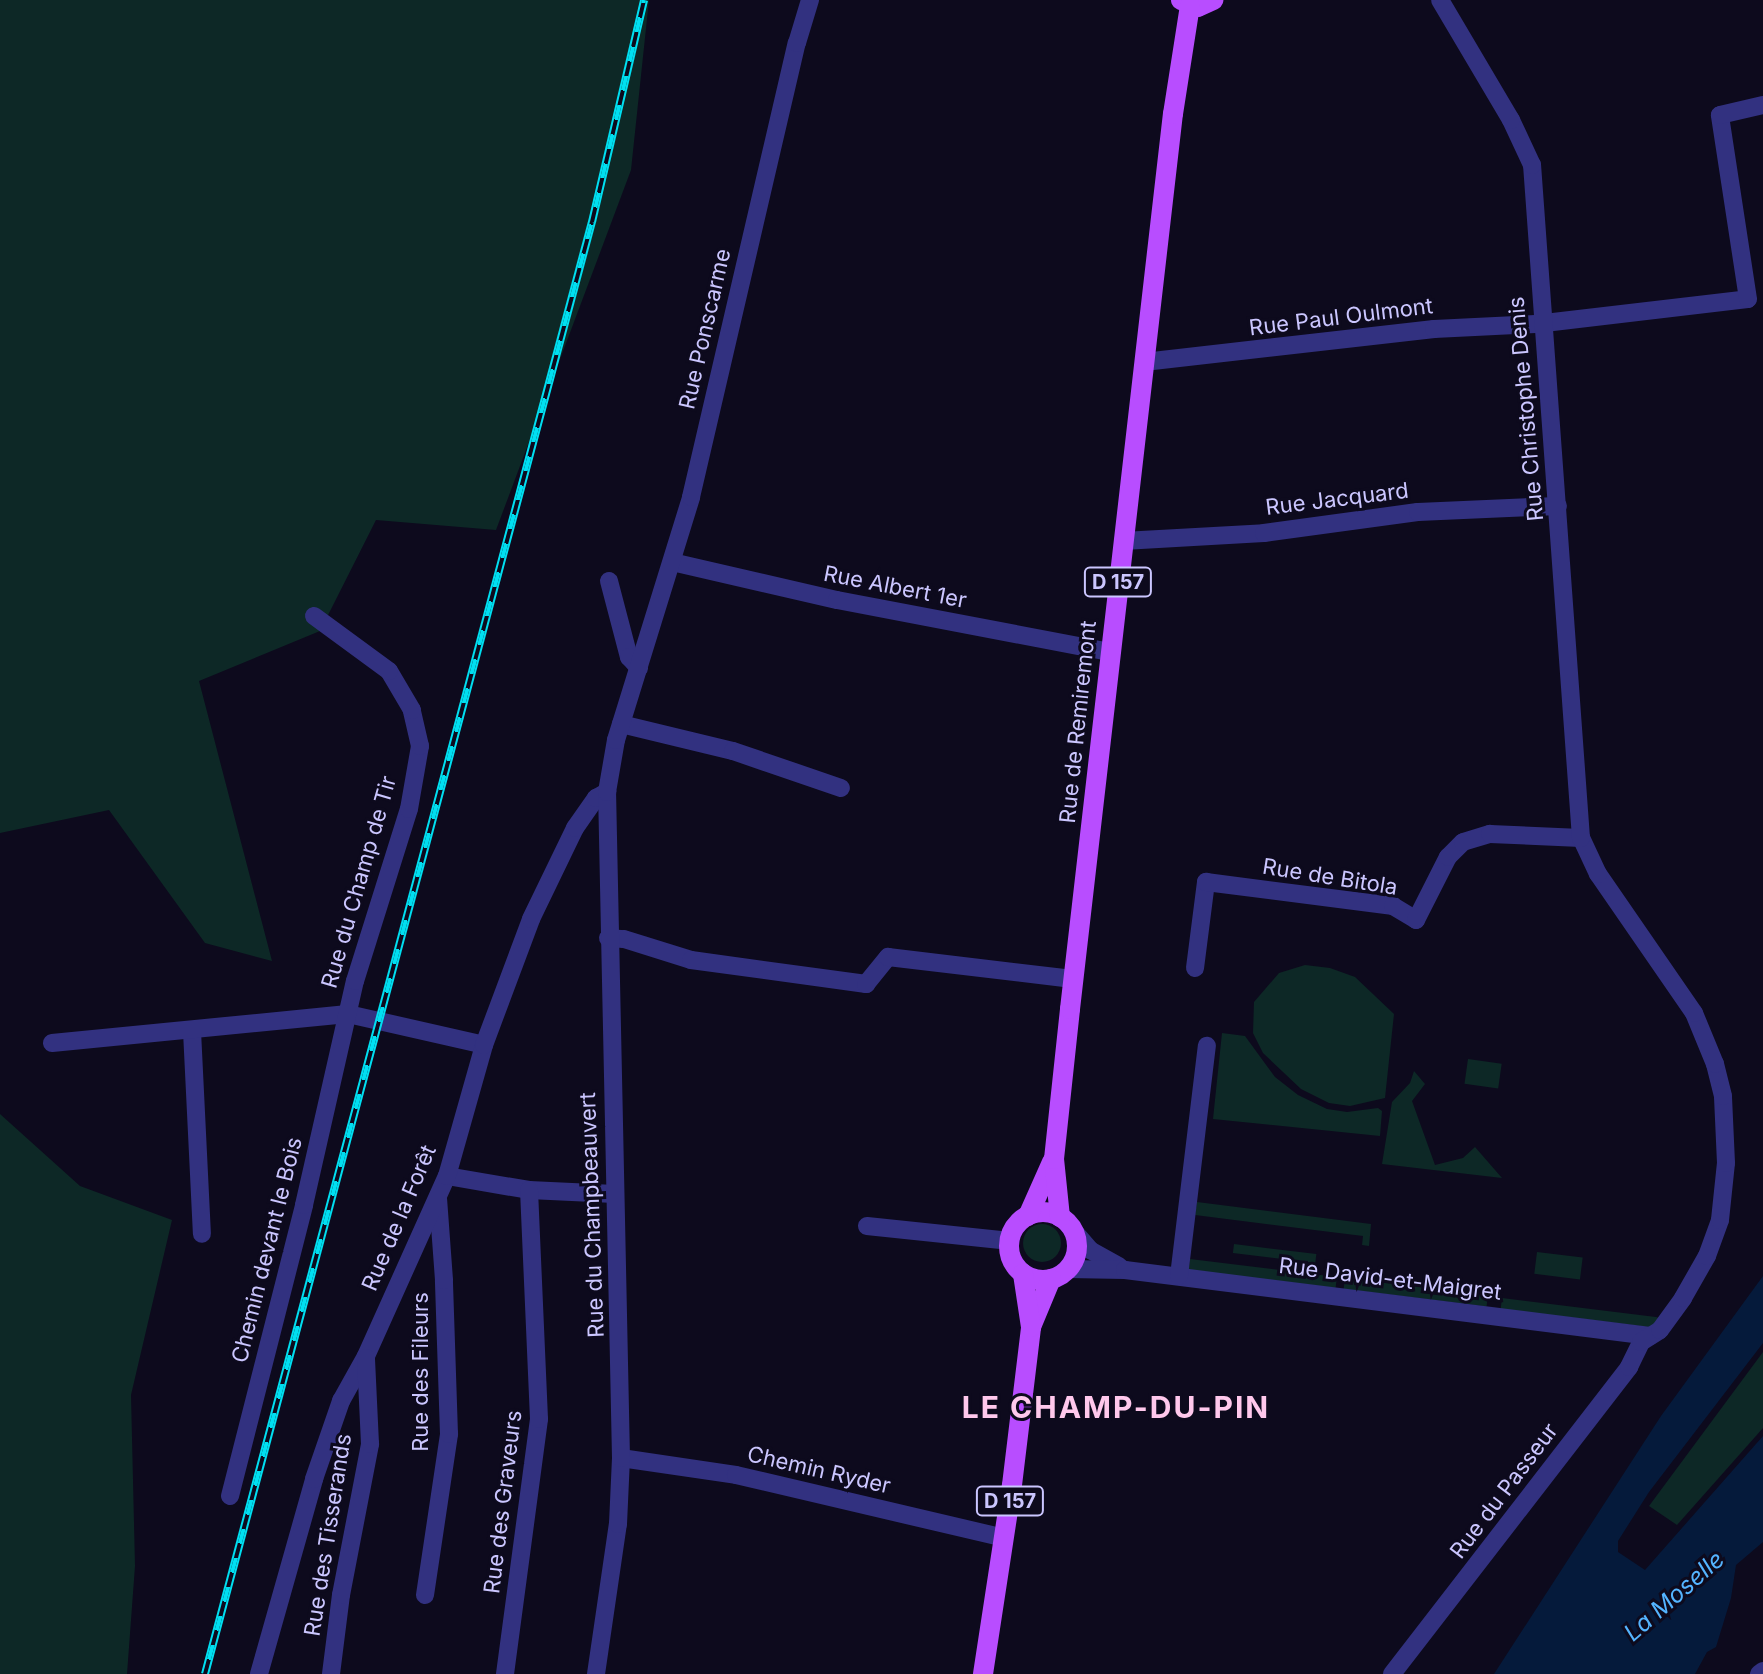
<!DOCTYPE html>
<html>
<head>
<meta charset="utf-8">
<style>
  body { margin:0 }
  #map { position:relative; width:1763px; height:1674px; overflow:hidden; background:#0d0a1d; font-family:Inter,sans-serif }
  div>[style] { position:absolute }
  .green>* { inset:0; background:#0d2826; transform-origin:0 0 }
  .round { border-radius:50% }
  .water>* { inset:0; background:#051a3b }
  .minor>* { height:18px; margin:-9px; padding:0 9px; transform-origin:9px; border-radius:9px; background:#323180 }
  .major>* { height:20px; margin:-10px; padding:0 10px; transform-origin:10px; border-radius:10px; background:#b84dff }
  .major>.ring { margin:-10px; padding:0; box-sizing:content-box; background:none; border:20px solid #b84dff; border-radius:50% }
  .rail>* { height:8px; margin-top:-4px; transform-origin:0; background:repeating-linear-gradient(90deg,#0d0a1d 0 15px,#00dff1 0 30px); box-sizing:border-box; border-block:2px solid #00dff1 }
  span { translate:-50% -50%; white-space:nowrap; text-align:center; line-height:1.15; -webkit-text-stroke:6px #0d0a1d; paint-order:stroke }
  .shield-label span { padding:2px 6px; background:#0d0a1d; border:2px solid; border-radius:6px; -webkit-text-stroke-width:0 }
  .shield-label { font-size:20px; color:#cbc6ff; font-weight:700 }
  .street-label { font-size:22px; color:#cbc6ff }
  .water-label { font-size:24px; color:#54b4ff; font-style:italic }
  .district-label { font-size:30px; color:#ffc8ec; font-weight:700; letter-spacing:2px }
</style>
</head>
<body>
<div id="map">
  <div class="green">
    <i style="clip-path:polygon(0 0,649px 0,631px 170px,496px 530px,376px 520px,320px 631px,199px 681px,272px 961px,205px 943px,109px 810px,0 833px)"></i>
    <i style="clip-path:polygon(1305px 965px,1330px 968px,1355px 977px,1394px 1014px,1385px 1098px,1350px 1106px,1329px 1103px,1301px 1089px,1263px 1053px,1253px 1033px,1254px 1002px,1279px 973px)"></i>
    <i style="clip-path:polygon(1222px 1033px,1245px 1036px,1275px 1077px,1298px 1095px,1327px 1109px,1347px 1112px,1378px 1108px,1382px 1111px,1380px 1136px,1213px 1119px)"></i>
    <i style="left:1468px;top:1059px;width:34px;height:25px;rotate:8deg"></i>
    <i style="clip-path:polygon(1414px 1071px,1425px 1084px,1412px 1101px,1435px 1165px,1463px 1158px,1475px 1147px,1502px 1178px,1382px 1164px,1392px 1102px,1410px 1083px)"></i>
    <i style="clip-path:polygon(0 1114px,80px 1186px,172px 1220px,131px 1395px,135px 1566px,127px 1674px,0 1674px)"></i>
    <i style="clip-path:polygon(1197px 1202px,1371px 1224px,1369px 1246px,1362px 1245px,1363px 1236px,1195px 1215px)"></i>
    <i class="round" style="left:1023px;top:1224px;width:38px;height:38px"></i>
    <i style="left:1234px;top:1244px;width:83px;height:9px;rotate:7deg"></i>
    <i style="left:1537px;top:1252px;width:46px;height:22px;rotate:7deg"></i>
    <i style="left:1190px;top:1259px;width:148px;height:11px;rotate:7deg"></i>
    <i style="left:1345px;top:1278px;width:144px;height:11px;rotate:7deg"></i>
    <i style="left:1502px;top:1298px;width:157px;height:11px;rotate:7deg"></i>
    <i style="clip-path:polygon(1763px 1352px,1763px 1428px,1677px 1525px,1649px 1506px)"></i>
  </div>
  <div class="water">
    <i style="clip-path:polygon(1763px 1276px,1763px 1343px,1649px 1492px,1618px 1541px,1618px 1552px,1645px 1570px,1763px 1436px,1763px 1542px,1736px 1565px,1731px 1598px,1716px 1647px,1707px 1652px,1695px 1674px,1494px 1674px,1661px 1416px)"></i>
  </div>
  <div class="minor">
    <i style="left:1144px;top:362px;width:292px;rotate:-6.5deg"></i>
    <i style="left:1434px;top:329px;width:102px;rotate:-2.8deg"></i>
    <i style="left:1536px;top:324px;width:213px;rotate:-6.7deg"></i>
    <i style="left:1748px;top:299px;width:186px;rotate:-98.7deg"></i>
    <i style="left:1720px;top:115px;width:44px;rotate:-13.1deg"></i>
    <i style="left:1123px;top:541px;width:141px;rotate:-3.2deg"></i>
    <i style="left:1264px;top:533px;width:155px;rotate:-7.8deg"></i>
    <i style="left:1418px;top:512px;width:140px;rotate:-2.5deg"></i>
    <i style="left:672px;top:562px;width:169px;rotate:13deg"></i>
    <i style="left:837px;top:600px;width:277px;rotate:10.8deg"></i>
    <i style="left:609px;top:581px;width:79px;rotate:75.3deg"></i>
    <i style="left:629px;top:657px;width:15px;rotate:48deg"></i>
    <i style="left:621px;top:724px;width:115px;rotate:13.6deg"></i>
    <i style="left:733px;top:751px;width:114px;rotate:18.9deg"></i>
    <i style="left:608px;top:938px;width:16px;rotate:4deg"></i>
    <i style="left:624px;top:939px;width:70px;rotate:17.4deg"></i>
    <i style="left:691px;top:960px;width:177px;rotate:7.8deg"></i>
    <i style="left:866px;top:984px;width:35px;rotate:-51deg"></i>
    <i style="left:888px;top:957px;width:186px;rotate:6.8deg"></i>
    <i style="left:1195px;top:968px;width:87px;rotate:-82.7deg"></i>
    <i style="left:1206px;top:882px;width:189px;rotate:7.3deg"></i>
    <i style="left:1393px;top:906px;width:27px;rotate:31deg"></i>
    <i style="left:1416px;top:920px;width:71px;rotate:-63.1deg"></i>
    <i style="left:1448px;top:857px;width:21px;rotate:-45deg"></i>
    <i style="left:1463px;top:842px;width:28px;rotate:-17deg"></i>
    <i style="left:1490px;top:834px;width:91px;rotate:2.5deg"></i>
    <i style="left:192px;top:1031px;width:203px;rotate:87.2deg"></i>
    <i style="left:52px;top:1043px;width:297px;rotate:-5.6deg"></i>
    <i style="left:348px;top:1014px;width:139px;rotate:12.8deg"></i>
    <i style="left:447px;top:1176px;width:83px;rotate:9.7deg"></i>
    <i style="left:529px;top:1190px;width:86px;rotate:2.7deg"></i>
    <i style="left:867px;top:1226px;width:144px;rotate:6deg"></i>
    <i style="left:1072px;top:1229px;width:28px;rotate:49deg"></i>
    <i style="left:1090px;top:1250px;width:33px;rotate:29deg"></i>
    <i style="left:1068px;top:1269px;width:57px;rotate:1deg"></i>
    <i style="left:1125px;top:1270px;width:529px;rotate:7.17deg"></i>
    <i style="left:1179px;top:1276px;width:232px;rotate:-83.1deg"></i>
    <i style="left:621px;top:1458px;width:116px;rotate:8.4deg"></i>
    <i style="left:736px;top:1475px;width:275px;rotate:13.2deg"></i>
    <i style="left:230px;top:1496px;width:300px;rotate:-75.7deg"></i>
    <i style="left:304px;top:1205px;width:230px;rotate:-77.2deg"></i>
    <i style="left:355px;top:981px;width:180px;rotate:-72.6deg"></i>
    <i style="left:409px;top:809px;width:64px;rotate:-80.1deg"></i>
    <i style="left:420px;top:746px;width:37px;rotate:-103deg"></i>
    <i style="left:412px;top:710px;width:45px;rotate:-120.5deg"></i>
    <i style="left:389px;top:671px;width:93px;rotate:-143.7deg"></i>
    <i style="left:425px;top:1595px;width:163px;rotate:-81.5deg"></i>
    <i style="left:449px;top:1434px;width:154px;rotate:-91.9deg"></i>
    <i style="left:444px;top:1280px;width:81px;rotate:-94.2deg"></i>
    <i style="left:259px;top:1674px;width:203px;rotate:-74.2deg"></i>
    <i style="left:314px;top:1479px;width:83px;rotate:-70.9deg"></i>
    <i style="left:341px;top:1401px;width:51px;rotate:-60.9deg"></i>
    <i style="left:366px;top:1356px;width:197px;rotate:-65.8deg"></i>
    <i style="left:447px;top:1176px;width:136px;rotate:-74.2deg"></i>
    <i style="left:484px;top:1045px;width:134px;rotate:-69.5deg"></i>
    <i style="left:531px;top:919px;width:101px;rotate:-64.2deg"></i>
    <i style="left:575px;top:828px;width:37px;rotate:-55deg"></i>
    <i style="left:596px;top:798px;width:13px;rotate:-29deg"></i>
    <i style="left:331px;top:1674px;width:80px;rotate:-82.8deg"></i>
    <i style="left:341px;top:1595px;width:154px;rotate:-79.1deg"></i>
    <i style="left:370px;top:1444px;width:86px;rotate:-92.7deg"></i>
    <i style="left:505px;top:1674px;width:257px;rotate:-82.4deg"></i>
    <i style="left:539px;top:1419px;width:229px;rotate:-92.5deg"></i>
    <i style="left:596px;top:1674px;width:152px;rotate:-81.7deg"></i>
    <i style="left:618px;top:1524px;width:66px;rotate:-87.4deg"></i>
    <i style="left:621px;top:1458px;width:666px;rotate:-91.2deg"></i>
    <i style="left:607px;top:792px;width:53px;rotate:-80.2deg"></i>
    <i style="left:616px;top:740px;width:254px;rotate:-72.8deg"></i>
    <i style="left:691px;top:497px;width:466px;rotate:-76.9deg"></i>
    <i style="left:797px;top:43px;width:45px;rotate:-73.2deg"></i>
    <i style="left:1392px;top:1674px;width:388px;rotate:-52.3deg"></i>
    <i style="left:1629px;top:1367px;width:28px;rotate:-64deg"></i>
    <i style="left:1641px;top:1342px;width:22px;rotate:-32deg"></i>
    <i style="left:1660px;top:1330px;width:39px;rotate:-54deg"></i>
    <i style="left:1683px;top:1298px;width:48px;rotate:-60.3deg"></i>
    <i style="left:1707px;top:1256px;width:38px;rotate:-70deg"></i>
    <i style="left:1720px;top:1220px;width:57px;rotate:-84deg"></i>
    <i style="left:1726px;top:1163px;width:67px;rotate:-92.6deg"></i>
    <i style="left:1723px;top:1096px;width:33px;rotate:-104deg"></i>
    <i style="left:1715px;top:1064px;width:55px;rotate:-112.4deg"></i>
    <i style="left:1694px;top:1013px;width:169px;rotate:-124.6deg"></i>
    <i style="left:1598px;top:874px;width:40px;rotate:-115deg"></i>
    <i style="left:1581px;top:838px;width:675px;rotate:-94.16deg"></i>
    <i style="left:1532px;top:165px;width:50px;rotate:-115deg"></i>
    <i style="left:1511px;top:120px;width:139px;rotate:-120.6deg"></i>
    <i style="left:1759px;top:1674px;width:5px;rotate:-37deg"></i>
  </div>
  <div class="major">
    <i style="left:1181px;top:0;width:18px;rotate:22deg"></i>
    <i style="left:1198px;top:7px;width:17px;rotate:-25deg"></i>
    <i class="ring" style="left:1009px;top:1212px;width:48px;height:48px"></i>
    <i style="left:1028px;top:1216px;width:59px;rotate:-66deg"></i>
    <i style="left:1060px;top:1217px;width:58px;rotate:-95.9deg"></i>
    <i style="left:1054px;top:1159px;width:151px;rotate:-83.9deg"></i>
    <i style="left:1070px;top:1009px;width:901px;rotate:-83.44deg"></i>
    <i style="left:1173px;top:114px;width:109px;rotate:-81.1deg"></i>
    <i style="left:1031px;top:1327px;width:52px;rotate:-67.4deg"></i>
    <i style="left:983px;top:1674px;width:191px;rotate:-81.3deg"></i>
    <i style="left:1012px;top:1485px;width:159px;rotate:-83.1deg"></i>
    <i style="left:1031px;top:1327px;width:54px;rotate:-98.6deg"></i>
  </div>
  <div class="rail">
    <i style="left:205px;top:1674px;width:1503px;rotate:-75.08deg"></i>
    <i style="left:592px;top:222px;width:228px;rotate:-76.8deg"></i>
  </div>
  <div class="shield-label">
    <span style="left:1118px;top:582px">D 157</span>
    <span style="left:1010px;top:1501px">D 157</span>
  </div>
  <div class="street-label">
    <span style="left:1341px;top:317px;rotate:-7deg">Rue Paul Oulmont</span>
    <span style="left:705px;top:329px;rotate:-77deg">Rue Ponscarme</span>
    <span style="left:1526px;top:409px;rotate:-95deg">Rue Christophe Denis</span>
    <span style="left:1337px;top:499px;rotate:-7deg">Rue Jacquard</span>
    <span style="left:895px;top:587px;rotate:11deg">Rue Albert 1er</span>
    <span style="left:1078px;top:722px;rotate:-84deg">Rue de Remiremont</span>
    <span style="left:1330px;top:877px;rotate:9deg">Rue de Bitola</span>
    <span style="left:359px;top:882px;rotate:-74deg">Rue du Champ de Tir</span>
    <span style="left:592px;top:1215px;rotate:-92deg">Rue du Champbeauvert</span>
    <span style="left:399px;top:1218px;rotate:-67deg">Rue de la Forêt</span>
    <span style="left:267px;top:1250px;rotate:-76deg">Chemin devant le Bois</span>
    <span style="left:1390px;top:1279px;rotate:7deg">Rue David-et-Maigret</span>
    <span style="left:421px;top:1372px;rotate:-90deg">Rue des Fileurs</span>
    <span style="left:819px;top:1470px;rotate:13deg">Chemin Ryder</span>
    <span style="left:1504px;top:1491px;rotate:-53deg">Rue du Passeur</span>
    <span style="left:503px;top:1502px;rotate:-83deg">Rue des Graveurs</span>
    <span style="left:328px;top:1535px;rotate:-81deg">Rue des Tisserands</span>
  </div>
  <div class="water-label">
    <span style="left:1674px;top:1596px;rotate:-41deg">La Moselle</span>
  </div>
  <div class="district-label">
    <span style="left:1116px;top:1407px">LE CHAMP-DU-PIN</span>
  </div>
</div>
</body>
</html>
